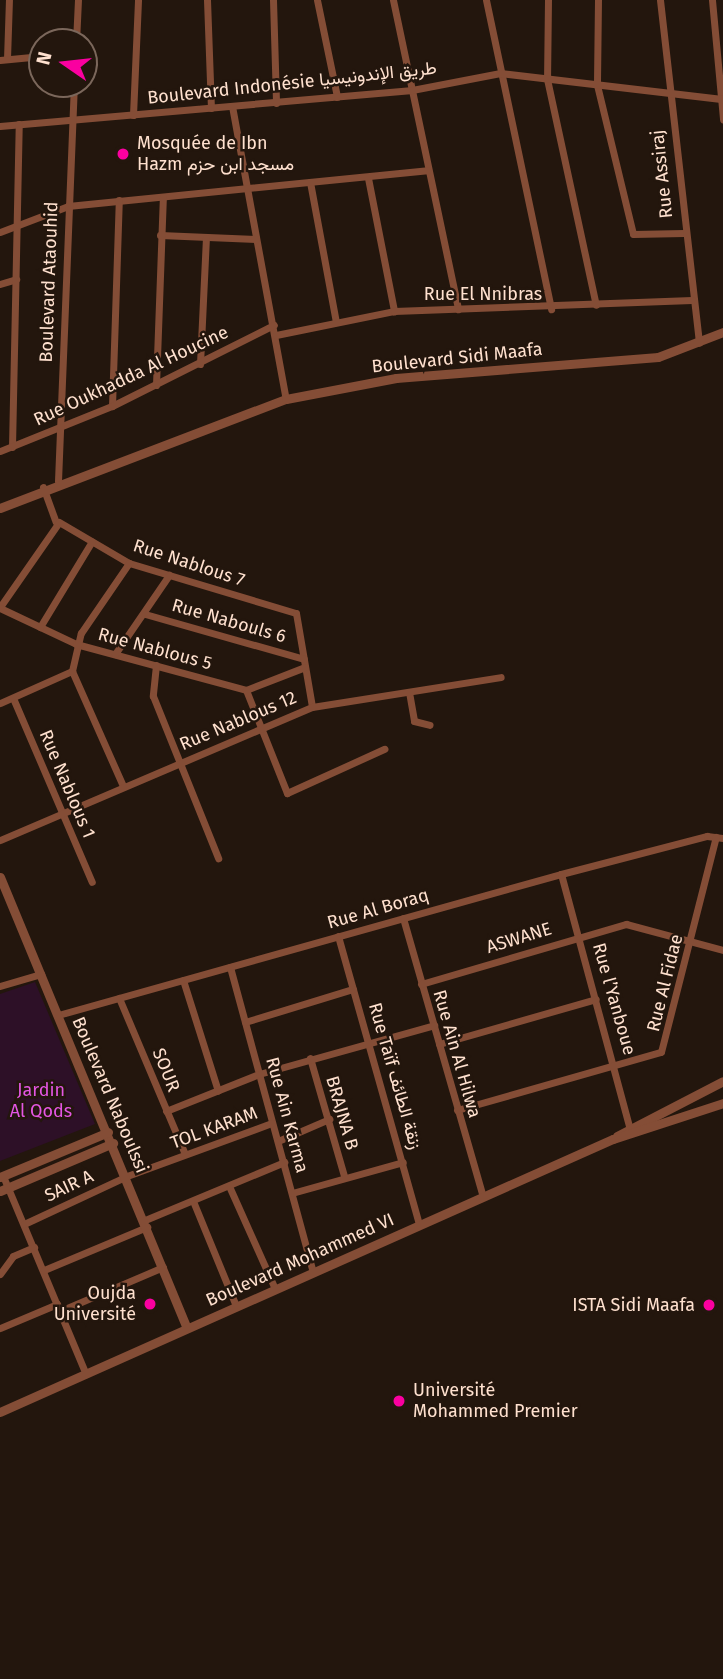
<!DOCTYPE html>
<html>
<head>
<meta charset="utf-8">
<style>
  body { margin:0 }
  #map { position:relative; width:723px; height:1679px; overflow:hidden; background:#23160d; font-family:"Fira Sans",Vazirmatn,sans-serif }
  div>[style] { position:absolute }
  .green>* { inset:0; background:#2d1027 }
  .minor>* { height:7px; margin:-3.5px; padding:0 3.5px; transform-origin:3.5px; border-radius:3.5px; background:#844d36 }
  .tertiary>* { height:9px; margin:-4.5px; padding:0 4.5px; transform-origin:4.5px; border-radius:4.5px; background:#844d36 }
  .dots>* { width:19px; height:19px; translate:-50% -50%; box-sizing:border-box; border:4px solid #23160d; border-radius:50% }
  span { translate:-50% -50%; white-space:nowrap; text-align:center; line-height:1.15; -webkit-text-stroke:5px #23160d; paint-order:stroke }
  .street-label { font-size:18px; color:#ffe1cf }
  .poi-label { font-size:18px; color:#ffe1cf }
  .left { translate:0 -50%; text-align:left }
  .right { translate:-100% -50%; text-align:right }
  .park-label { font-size:18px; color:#e456e3 }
  .north { position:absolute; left:28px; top:28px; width:70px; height:70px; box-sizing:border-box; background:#23160d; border:2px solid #7b675b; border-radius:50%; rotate:284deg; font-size:19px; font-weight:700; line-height:28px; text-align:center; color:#ffe1cf }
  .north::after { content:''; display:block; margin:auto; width:24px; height:32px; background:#fa00a0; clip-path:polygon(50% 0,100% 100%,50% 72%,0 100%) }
</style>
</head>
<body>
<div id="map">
  <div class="green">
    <i style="clip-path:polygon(35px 982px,95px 1124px,0 1161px,0 994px)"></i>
  </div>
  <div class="minor">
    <i style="left:207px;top:0;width:108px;rotate:87.9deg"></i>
    <i style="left:273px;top:0;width:103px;rotate:88.3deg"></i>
    <i style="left:317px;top:0;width:99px;rotate:78.3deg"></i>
    <i style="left:393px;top:0;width:316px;rotate:78.1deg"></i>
    <i style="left:486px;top:0;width:316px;rotate:78.1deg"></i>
    <i style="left:548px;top:0;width:79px;rotate:90.7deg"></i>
    <i style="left:547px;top:79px;width:231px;rotate:77.8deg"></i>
    <i style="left:598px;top:0;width:85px;rotate:90.7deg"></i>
    <i style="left:597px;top:85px;width:153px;rotate:76.4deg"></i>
    <i style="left:633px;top:234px;width:51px;rotate:-1.1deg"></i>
    <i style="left:660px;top:0;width:345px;rotate:83.5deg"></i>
    <i style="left:712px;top:0;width:120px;rotate:84.7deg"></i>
    <i style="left:76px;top:42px;width:42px;rotate:-87.3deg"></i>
    <i style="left:7px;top:59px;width:59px;rotate:-88.1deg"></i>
    <i style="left:0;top:60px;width:42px;rotate:-5.4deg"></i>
    <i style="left:232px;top:106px;width:298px;rotate:79.6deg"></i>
    <i style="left:133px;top:115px;width:115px;rotate:-87.5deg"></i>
    <i style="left:0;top:126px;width:414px;rotate:-5deg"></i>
    <i style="left:412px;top:90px;width:90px;rotate:-10.9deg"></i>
    <i style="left:500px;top:73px;width:225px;rotate:6.7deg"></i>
    <i style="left:368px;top:178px;width:136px;rotate:78.9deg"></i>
    <i style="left:310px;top:182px;width:142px;rotate:79.5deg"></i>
    <i style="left:0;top:232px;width:73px;rotate:-20.9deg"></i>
    <i style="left:68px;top:206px;width:361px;rotate:-5.7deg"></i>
    <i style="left:160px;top:235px;width:96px;rotate:2.4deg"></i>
    <i style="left:0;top:284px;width:17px;rotate:-17deg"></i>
    <i style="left:276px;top:335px;width:120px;rotate:-11.5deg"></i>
    <i style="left:394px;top:311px;width:298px;rotate:-2.1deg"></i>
    <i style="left:200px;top:364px;width:126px;rotate:-87.3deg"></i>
    <i style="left:156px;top:385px;width:188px;rotate:-87.9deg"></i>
    <i style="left:112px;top:406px;width:206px;rotate:-88.1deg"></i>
    <i style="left:12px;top:447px;width:323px;rotate:-88.8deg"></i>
    <i style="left:0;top:451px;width:121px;rotate:-21.9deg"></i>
    <i style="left:112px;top:406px;width:181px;rotate:-26.6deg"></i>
    <i style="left:58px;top:481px;width:397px;rotate:-87.7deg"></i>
    <i style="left:43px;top:487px;width:37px;rotate:70deg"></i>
    <i style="left:0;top:607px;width:103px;rotate:-55.2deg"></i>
    <i style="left:59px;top:522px;width:81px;rotate:30.4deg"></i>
    <i style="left:129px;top:563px;width:174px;rotate:16.7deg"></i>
    <i style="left:296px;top:613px;width:95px;rotate:80.3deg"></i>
    <i style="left:0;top:608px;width:84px;rotate:25.3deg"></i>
    <i style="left:76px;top:644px;width:176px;rotate:15.1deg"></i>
    <i style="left:246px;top:690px;width:63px;rotate:-21.3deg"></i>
    <i style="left:145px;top:614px;width:165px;rotate:15.8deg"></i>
    <i style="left:40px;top:627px;width:100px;rotate:-58.8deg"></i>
    <i style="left:115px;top:654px;width:96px;rotate:-55.6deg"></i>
    <i style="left:156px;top:665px;width:31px;rotate:96deg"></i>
    <i style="left:153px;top:696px;width:175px;rotate:68.1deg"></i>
    <i style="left:246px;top:690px;width:111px;rotate:68.3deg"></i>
    <i style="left:287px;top:793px;width:107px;rotate:-24.4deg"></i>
    <i style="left:409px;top:692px;width:29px;rotate:80deg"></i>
    <i style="left:414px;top:721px;width:16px;rotate:14deg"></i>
    <i style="left:13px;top:698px;width:200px;rotate:66.8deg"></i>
    <i style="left:0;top:703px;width:79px;rotate:-24deg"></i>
    <i style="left:123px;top:786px;width:126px;rotate:-113.9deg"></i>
    <i style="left:72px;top:671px;width:39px;rotate:-77deg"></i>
    <i style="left:81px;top:633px;width:85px;rotate:-55.6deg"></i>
    <i style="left:0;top:840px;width:339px;rotate:-23.1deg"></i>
    <i style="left:312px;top:707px;width:191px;rotate:-9deg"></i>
    <i style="left:561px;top:874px;width:269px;rotate:74.9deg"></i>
    <i style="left:403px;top:918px;width:290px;rotate:74deg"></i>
    <i style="left:338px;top:936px;width:299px;rotate:74.3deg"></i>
    <i style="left:230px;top:967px;width:316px;rotate:74.8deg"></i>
    <i style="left:183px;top:980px;width:116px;rotate:72.5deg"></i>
    <i style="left:421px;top:984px;width:214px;rotate:-16.3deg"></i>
    <i style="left:626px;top:924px;width:100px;rotate:15deg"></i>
    <i style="left:0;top:986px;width:43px;rotate:-16.3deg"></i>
    <i style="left:119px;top:998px;width:169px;rotate:67.1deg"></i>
    <i style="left:58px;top:1015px;width:522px;rotate:-15.66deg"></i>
    <i style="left:561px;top:874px;width:151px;rotate:-14.6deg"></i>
    <i style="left:707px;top:836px;width:16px;rotate:7deg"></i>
    <i style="left:245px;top:1022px;width:113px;rotate:-17deg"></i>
    <i style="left:439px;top:1044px;width:163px;rotate:-16deg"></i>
    <i style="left:310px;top:1058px;width:123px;rotate:73.9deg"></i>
    <i style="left:457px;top:1110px;width:212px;rotate:-15.9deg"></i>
    <i style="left:661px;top:1052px;width:222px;rotate:-75.7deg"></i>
    <i style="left:166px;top:1111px;width:100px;rotate:-21.7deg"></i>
    <i style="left:259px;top:1074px;width:182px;rotate:-15.6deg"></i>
    <i style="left:278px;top:1141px;width:56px;rotate:-23.3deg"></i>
    <i style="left:3px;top:1176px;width:215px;rotate:67.3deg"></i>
    <i style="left:229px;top:1186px;width:113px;rotate:65.9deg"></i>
    <i style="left:292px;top:1193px;width:115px;rotate:-15.6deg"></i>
    <i style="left:193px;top:1201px;width:113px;rotate:67.7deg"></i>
    <i style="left:145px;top:1220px;width:151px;rotate:-22.6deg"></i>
    <i style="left:24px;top:1224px;width:114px;rotate:-25deg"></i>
    <i style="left:127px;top:1176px;width:154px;rotate:-20.1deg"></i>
    <i style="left:44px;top:1270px;width:112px;rotate:-22.7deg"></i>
    <i style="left:0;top:1274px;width:22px;rotate:-54deg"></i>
    <i style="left:13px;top:1256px;width:23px;rotate:-23deg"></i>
    <i style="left:60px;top:1311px;width:112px;rotate:-23.1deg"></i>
    <i style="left:0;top:1328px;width:62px;rotate:-22.8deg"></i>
  </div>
  <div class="tertiary">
    <i style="left:0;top:508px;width:306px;rotate:-20.9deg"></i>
    <i style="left:286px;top:399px;width:112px;rotate:-10.8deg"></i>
    <i style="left:396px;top:378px;width:263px;rotate:-4.6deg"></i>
    <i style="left:658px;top:357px;width:70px;rotate:-21deg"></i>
    <i style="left:0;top:877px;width:488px;rotate:67.5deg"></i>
    <i style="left:617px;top:1136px;width:119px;rotate:-27.4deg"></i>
    <i style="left:0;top:1177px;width:117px;rotate:-22.6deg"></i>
    <i style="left:0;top:1191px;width:123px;rotate:-23deg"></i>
    <i style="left:0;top:1412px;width:671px;rotate:-24.01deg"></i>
    <i style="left:613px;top:1139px;width:116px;rotate:-18.1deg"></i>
  </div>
  <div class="dots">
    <i style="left:123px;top:154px;background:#fa00a0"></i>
    <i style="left:150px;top:1304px;background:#fa00a0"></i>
    <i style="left:709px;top:1305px;background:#fa00a0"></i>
    <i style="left:399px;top:1401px;background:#fa00a0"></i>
  </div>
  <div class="street-label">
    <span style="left:292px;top:83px;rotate:-6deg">Boulevard Indonésie طريق الإندونيسيا</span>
    <span style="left:662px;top:174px;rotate:-96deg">Rue Assiraj</span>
    <span style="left:49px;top:282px;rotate:-88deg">Boulevard Ataouhid</span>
    <span style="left:483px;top:294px">Rue El Nnibras</span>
    <span style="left:457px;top:358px;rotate:-6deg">Boulevard Sidi Maafa</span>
    <span style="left:131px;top:376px;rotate:-25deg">Rue Oukhadda Al Houcine</span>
    <span style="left:189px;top:563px;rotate:18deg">Rue Nablous 7</span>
    <span style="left:229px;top:621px;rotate:16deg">Rue Nabouls 6</span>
    <span style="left:155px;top:649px;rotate:15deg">Rue Nablous 5</span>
    <span style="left:238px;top:721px;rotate:-23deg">Rue Nablous 12</span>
    <span style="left:67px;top:784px;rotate:67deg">Rue Nablous 1</span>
    <span style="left:378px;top:909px;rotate:-16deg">Rue Al Boraq</span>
    <span style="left:519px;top:938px;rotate:-17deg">ASWANE</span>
    <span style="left:665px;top:983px;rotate:-76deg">Rue Al Fidae</span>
    <span style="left:614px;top:999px;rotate:74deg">Rue l’Yanboue</span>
    <span style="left:457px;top:1054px;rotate:74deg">Rue Ain Al Hilwa</span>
    <span style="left:166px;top:1070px;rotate:68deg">SOUR</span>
    <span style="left:395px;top:1076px;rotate:74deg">Rue Taïf زنقة الطائف</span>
    <span style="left:110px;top:1095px;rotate:67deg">Boulevard Naboulssi</span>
    <span style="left:342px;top:1113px;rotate:74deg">BRAJNA B</span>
    <span style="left:287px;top:1115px;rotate:75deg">Rue Ain Karma</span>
    <span style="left:214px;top:1128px;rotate:-20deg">TOL KARAM</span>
    <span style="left:69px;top:1186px;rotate:-25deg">SAIR A</span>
    <span style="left:300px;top:1260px;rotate:-24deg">Boulevard Mohammed VI</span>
  </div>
  <div class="poi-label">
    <span class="left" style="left:137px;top:154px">Mosquée de Ibn<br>Hazm مسجد ابن حزم</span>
    <span class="right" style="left:136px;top:1304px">Oujda<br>Université</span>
    <span class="right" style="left:695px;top:1305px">ISTA Sidi Maafa</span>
    <span class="left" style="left:413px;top:1401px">Université<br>Mohammed Premier</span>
  </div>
  <div class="park-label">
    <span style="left:41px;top:1101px">Jardin<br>Al Qods</span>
  </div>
  <div class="north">N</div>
</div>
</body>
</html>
